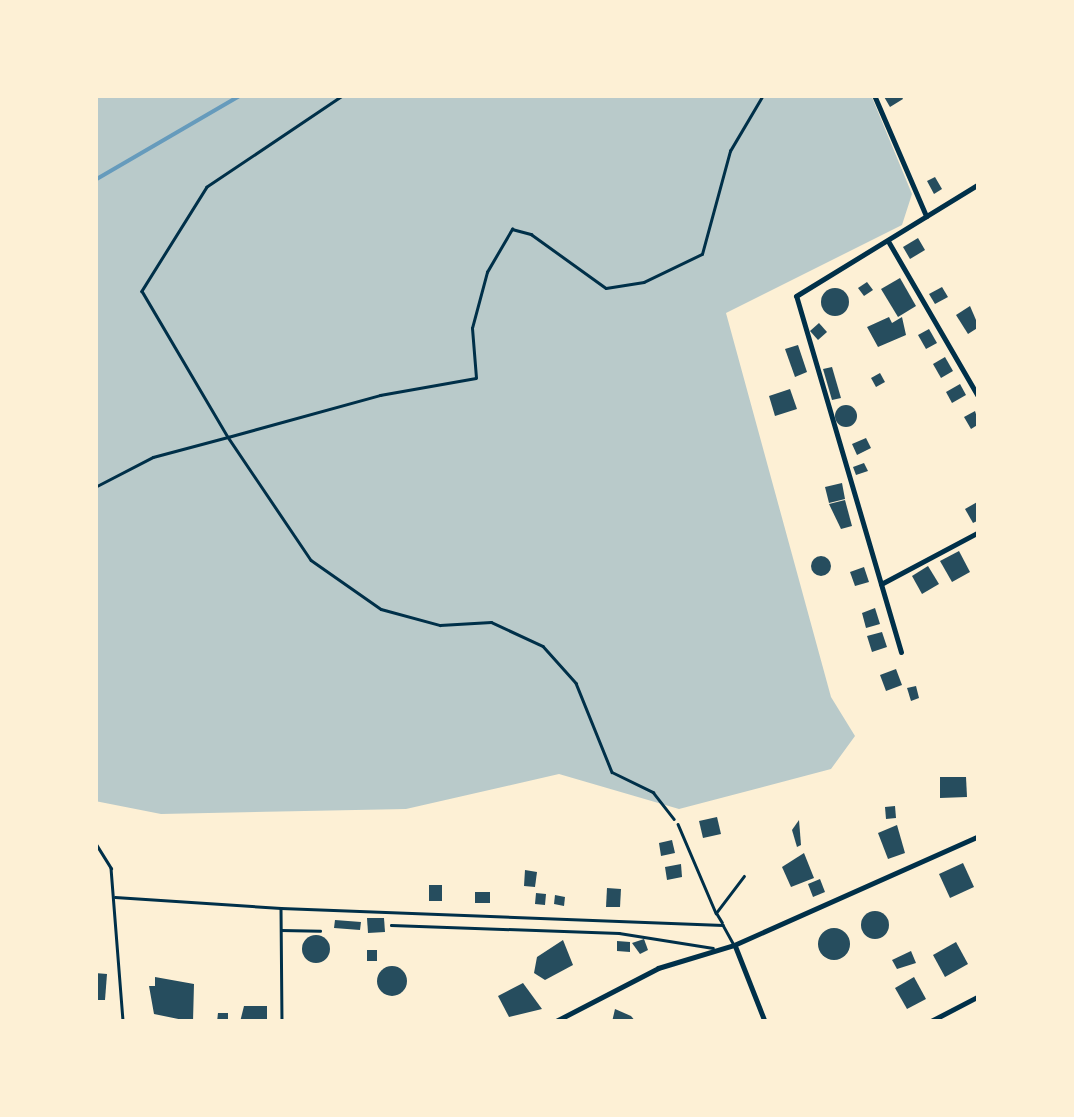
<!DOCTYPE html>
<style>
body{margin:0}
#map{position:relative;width:1074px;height:1117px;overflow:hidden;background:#fdf0d5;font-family:Montserrat,sans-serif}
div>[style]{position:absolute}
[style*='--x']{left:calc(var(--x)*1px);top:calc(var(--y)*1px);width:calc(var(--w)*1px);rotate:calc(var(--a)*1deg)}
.green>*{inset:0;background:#b9caca}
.stream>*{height:4px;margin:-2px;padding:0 2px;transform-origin:2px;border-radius:2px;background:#669bbc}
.building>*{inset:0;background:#264d5e}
.round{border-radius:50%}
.path>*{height:2.5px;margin:-1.25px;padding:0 1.25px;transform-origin:1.25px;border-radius:1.25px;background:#003049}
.service>*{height:2.5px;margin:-1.25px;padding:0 1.25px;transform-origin:1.25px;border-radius:1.25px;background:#003049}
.minor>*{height:5px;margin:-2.5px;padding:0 2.5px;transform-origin:2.5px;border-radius:2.5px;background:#003049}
span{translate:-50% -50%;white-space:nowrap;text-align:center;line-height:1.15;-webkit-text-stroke:8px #fdf0d5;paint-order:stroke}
.frame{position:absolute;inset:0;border:98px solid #fdf0d5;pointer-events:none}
</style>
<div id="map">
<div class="green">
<div style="clip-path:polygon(95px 95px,871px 95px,912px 194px,902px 225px,726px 313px,831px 697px,855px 736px,831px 769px,679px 809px,559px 774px,406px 809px,161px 814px,95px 801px)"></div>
</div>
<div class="stream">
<div style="--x:95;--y:180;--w:169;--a:-30.2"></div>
</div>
<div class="building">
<div style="clip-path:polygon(883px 95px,901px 95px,903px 99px,890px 107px)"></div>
<div style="clip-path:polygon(935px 177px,942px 189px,934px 194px,927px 181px)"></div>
<div style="clip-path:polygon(918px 238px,925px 250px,910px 259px,903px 247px)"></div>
<div style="clip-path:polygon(900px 278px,916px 306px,898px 317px,881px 289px)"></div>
<div style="clip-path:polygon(867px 282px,873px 290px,864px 296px,858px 288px)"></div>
<div style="clip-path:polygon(942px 287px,948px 297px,935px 304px,929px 294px)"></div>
<div class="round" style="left:821px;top:288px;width:28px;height:28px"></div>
<div style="clip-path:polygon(970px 306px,979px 327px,968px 334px,956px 315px)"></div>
<div style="clip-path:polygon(889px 317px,892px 323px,902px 317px,906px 335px,878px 347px,867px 327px)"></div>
<div style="clip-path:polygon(819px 323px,827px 332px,818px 340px,810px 331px)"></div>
<div style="clip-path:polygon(929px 329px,937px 343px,926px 349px,918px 335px)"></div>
<div style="clip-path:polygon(798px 345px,807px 372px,795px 377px,785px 349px)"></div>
<div style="clip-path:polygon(945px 357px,953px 371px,941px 378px,933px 364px)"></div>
<div style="clip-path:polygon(832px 367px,841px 398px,832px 400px,823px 369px)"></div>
<div style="clip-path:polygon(880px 373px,885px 382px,876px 387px,871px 378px)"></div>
<div style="clip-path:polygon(960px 384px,966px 395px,952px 403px,946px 392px)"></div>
<div style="clip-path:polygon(790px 389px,797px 409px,775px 416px,769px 396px)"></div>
<div class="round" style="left:835px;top:405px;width:22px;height:22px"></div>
<div style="clip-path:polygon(975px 411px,979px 424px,971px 429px,964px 417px)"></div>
<div style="clip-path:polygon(866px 438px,871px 448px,857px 455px,852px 444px)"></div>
<div style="clip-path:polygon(864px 463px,868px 471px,856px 475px,853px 467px)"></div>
<div style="clip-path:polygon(842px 483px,845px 499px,829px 503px,825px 487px)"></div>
<div style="clip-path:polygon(845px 500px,852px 526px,841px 529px,829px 504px)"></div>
<div style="clip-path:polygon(979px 501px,979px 520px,973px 523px,965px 509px)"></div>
<div style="clip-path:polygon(959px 551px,970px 572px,952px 582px,940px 561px)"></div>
<div class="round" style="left:811px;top:556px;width:20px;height:20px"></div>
<div style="clip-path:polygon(928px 566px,939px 584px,922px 594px,912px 576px)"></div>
<div style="clip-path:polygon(864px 567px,869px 582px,855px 586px,850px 572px)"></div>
<div style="clip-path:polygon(875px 608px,880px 624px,866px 628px,862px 613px)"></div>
<div style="clip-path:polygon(882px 632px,887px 647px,872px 652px,867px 636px)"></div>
<div style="clip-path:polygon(896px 669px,902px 685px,886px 691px,880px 675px)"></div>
<div style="clip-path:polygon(916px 686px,919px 698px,911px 701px,907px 688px)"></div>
<div style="clip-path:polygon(940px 777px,966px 777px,967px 797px,940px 798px)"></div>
<div style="clip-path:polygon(895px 806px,896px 818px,886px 819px,885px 807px)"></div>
<div style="clip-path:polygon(717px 817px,721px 834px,703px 838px,699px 821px)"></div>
<div style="clip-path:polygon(799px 820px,801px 845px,797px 847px,792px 830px)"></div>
<div style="clip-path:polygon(897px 825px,905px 853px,888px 859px,878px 833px)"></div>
<div style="clip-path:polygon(672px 840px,675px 853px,661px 856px,659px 843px)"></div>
<div style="clip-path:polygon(804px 853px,814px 878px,791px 887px,782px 867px)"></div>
<div style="clip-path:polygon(963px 863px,974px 887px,950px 898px,939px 874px)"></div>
<div style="clip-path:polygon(681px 864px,682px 877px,667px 880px,665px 867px)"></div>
<div style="clip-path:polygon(525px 870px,537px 872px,535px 887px,524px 886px)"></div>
<div style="clip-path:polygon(820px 879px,825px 892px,813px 897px,808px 884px)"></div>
<div style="clip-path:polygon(429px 885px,442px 885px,442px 901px,429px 901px)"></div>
<div style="clip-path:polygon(607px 888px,621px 889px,620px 907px,606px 907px)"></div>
<div style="clip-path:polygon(475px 892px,490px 892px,490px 903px,475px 903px)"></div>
<div style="clip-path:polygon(536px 893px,546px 894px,545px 905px,535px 904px)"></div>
<div style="clip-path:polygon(555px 895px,565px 897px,564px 906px,554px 904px)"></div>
<div class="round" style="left:861px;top:911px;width:28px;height:28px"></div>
<div style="clip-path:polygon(367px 918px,384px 918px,385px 932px,368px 933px)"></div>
<div style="clip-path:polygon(335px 920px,361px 922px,360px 930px,334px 928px)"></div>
<div class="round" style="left:818px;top:928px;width:32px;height:32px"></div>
<div class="round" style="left:302px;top:935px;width:28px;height:28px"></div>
<div style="clip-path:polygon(644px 939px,648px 950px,640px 954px,632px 943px)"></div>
<div style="clip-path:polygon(563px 940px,573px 965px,545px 980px,534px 973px,537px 957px)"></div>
<div style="clip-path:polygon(617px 941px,630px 942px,630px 952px,617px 951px)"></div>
<div style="clip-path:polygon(956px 942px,968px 964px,945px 977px,933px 955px)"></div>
<div style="clip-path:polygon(367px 950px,377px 950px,377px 961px,367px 961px)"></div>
<div style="clip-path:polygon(911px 951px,916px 963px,897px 969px,892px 960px)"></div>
<div class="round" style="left:377px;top:966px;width:30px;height:30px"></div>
<div style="clip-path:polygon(95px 973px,107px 974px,105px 1000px,95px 1000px)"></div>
<div style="clip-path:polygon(155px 977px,194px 984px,193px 1022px,154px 1014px,149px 986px,155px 986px)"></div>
<div style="clip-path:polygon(914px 977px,926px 999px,907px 1009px,895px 988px)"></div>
<div style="clip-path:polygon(523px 983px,542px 1009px,509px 1017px,498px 996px)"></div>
<div style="clip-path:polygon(244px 1006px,267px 1006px,267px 1022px,240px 1022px)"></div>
<div style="clip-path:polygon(615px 1009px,631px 1016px,636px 1022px,612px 1022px)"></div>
<div style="clip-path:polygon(218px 1013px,228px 1013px,228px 1022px,217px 1022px)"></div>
</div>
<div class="path">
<div style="--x:344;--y:95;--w:165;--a:146.1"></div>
<div style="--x:207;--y:187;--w:123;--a:122"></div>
<div style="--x:142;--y:291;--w:169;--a:59.5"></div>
<div style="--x:228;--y:437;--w:158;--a:-15.4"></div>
<div style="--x:380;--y:395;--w:97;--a:-10"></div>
<div style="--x:476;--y:378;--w:50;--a:-94.6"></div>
<div style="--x:472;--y:328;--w:58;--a:-75"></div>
<div style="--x:487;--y:272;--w:50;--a:-59.8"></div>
<div style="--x:512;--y:229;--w:20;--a:15"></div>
<div style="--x:531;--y:234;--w:92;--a:35.8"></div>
<div style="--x:606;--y:288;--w:38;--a:-9"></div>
<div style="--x:644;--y:282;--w:64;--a:-25.8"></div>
<div style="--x:702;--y:254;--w:107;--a:-74.8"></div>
<div style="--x:730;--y:151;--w:65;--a:-59.5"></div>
<div style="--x:95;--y:487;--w:65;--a:-27.3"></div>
<div style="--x:153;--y:457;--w:78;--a:-14.9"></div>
<div style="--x:228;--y:437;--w:148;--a:56"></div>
<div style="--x:311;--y:560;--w:85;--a:35"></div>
<div style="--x:381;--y:609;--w:61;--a:15.2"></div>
<div style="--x:440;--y:625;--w:51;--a:-3.4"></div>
<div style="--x:491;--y:622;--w:57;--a:24.8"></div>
<div style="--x:543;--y:646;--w:50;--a:48.3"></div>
<div style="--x:576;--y:683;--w:96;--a:68"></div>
<div style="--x:612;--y:772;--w:46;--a:26"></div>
<div style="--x:653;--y:792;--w:34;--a:52"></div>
</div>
<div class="service">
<div style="--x:678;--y:824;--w:97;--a:66.9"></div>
<div style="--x:95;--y:842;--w:31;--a:58"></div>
<div style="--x:111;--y:868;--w:154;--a:85.5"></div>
<div style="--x:115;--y:897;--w:166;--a:3.8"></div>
<div style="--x:281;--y:908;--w:114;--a:89.5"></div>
<div style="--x:281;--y:908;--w:442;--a:2.2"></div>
<div style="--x:723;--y:925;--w:21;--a:61"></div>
<div style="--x:722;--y:923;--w:12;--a:-121"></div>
<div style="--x:716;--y:913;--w:46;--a:-52.9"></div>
<div style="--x:391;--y:925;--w:228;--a:2"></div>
<div style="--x:619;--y:933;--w:95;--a:9.1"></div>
<div style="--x:281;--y:930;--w:39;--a:1"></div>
</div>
<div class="minor">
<div style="--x:874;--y:95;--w:132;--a:66.7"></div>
<div style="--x:888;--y:241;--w:181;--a:59.9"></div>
<div style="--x:881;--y:584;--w:111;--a:-28"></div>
<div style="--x:901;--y:652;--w:371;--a:-106.4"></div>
<div style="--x:796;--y:296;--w:215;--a:-31.5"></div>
<div style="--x:735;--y:946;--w:82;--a:68.5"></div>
<div style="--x:554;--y:1022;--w:117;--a:-27.4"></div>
<div style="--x:658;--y:968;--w:79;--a:-16.8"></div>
<div style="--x:734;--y:945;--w:268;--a:-24"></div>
<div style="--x:929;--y:1022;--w:56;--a:-27.5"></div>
</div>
<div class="frame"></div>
</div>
